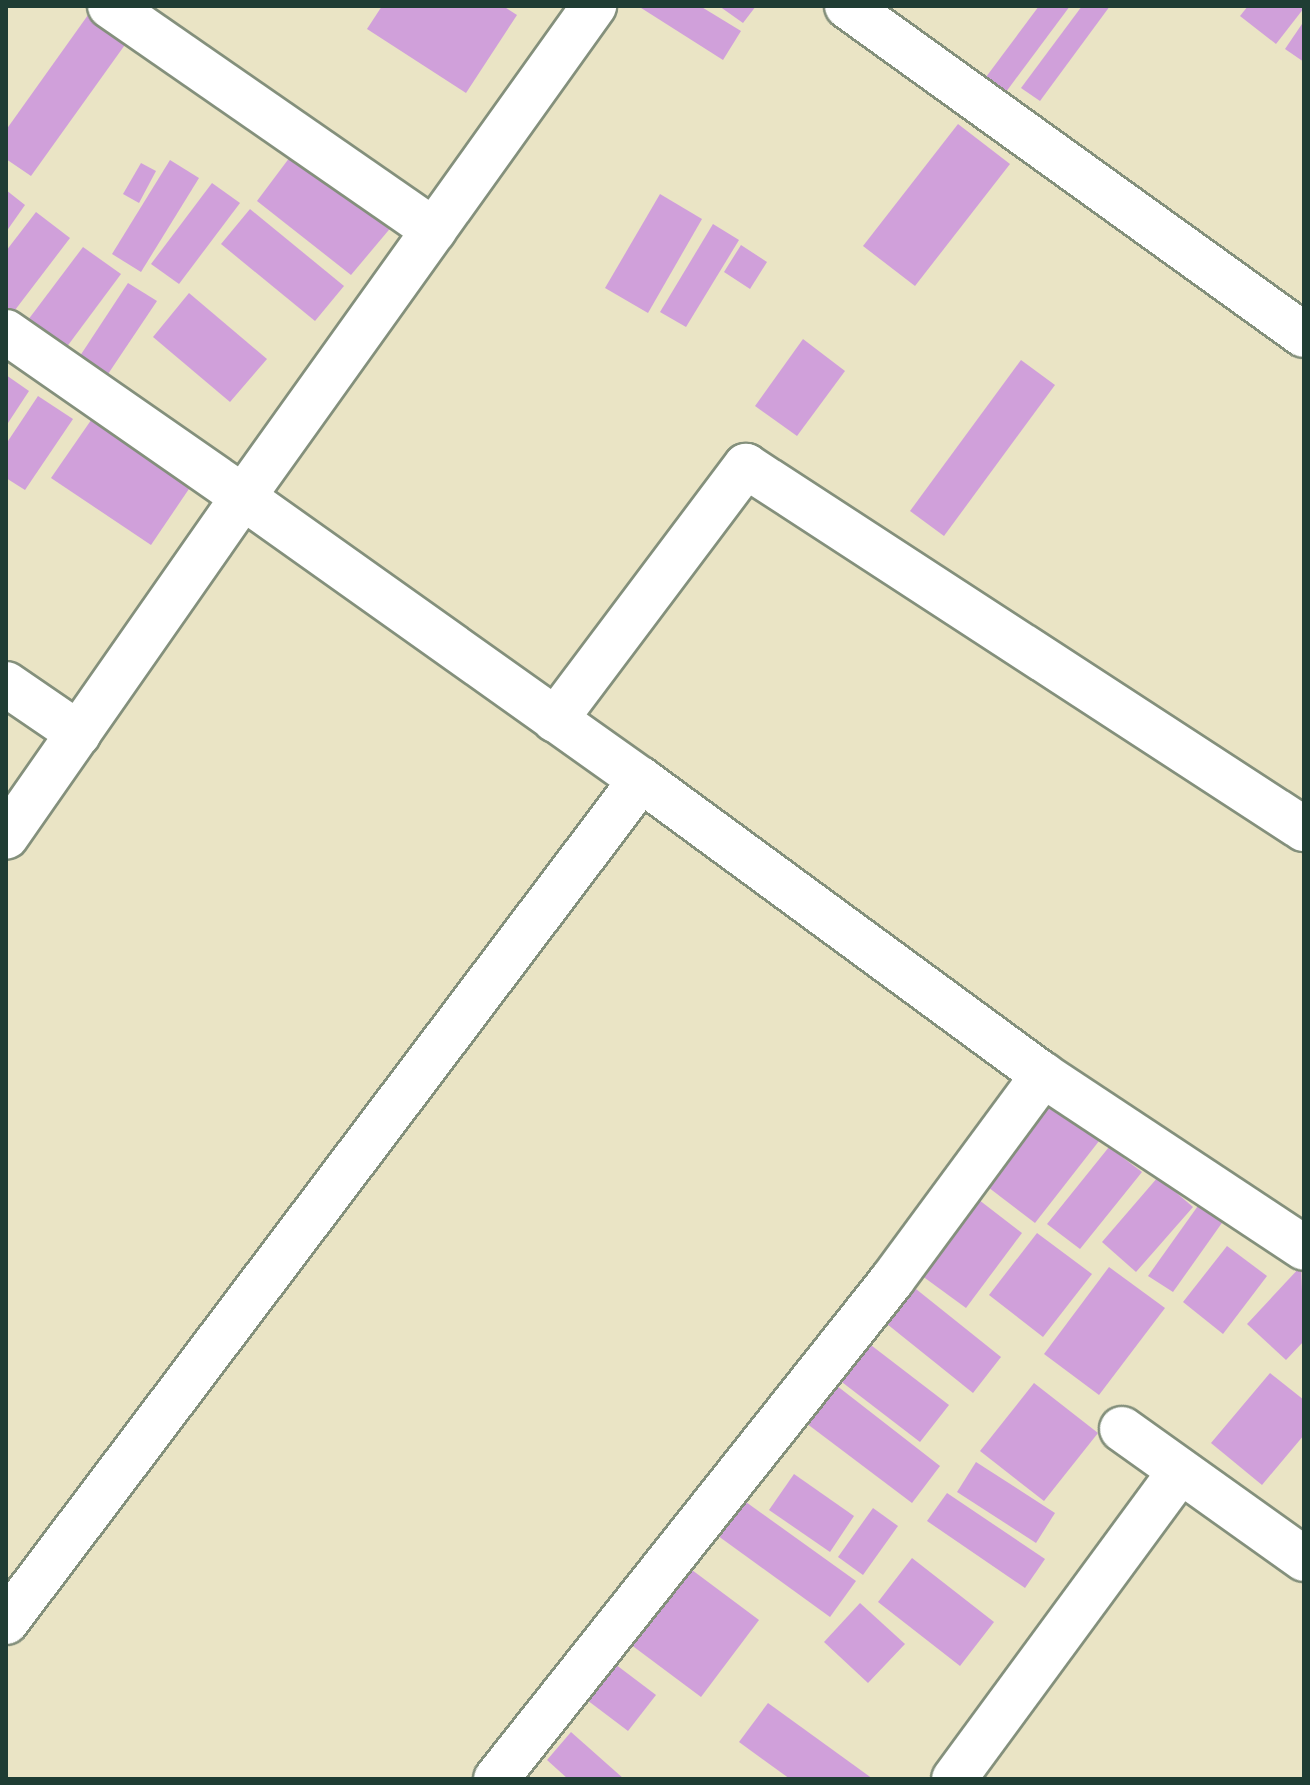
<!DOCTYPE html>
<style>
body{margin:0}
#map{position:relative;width:1310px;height:1785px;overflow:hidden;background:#eae4c5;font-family:Mynerve,sans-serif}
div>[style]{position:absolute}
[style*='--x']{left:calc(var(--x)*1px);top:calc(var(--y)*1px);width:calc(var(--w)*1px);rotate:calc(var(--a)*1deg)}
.building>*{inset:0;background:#d0a0da}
.roads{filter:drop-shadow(2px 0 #84907c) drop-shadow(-2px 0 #84907c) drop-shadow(0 2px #84907c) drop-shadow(0 -2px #84907c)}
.street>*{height:44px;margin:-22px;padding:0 22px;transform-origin:22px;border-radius:22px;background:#fff}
span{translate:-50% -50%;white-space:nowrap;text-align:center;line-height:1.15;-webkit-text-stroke:6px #fbf7ec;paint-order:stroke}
.frame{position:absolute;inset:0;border:8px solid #1f3d34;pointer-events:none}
</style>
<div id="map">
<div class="building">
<div style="clip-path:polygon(382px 6px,503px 6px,517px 15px,466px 93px,367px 29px)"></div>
<div style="clip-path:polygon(638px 6px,700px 6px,741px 31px,723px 60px)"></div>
<div style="clip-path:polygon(719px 6px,756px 6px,743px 23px)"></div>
<div style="clip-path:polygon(1039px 6px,1070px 6px,1003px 96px,983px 81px)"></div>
<div style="clip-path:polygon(1082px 6px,1110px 6px,1040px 101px,1021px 88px)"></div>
<div style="clip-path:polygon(1248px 6px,1304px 6px,1304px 8px,1276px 44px,1240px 16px)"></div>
<div style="clip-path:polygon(93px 8px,132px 35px,31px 176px,6px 159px,6px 130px)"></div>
<div style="clip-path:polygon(1304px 21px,1304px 62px,1285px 49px)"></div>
<div style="clip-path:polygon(958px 124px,1010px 164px,915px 286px,863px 246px)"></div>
<div style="clip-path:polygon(293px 153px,393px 225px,351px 275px,257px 201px)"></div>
<div style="clip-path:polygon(170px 160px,199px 178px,141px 272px,112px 254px)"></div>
<div style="clip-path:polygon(141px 163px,156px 171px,139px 203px,123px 194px)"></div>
<div style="clip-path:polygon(212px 183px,240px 203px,179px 284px,151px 264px)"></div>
<div style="clip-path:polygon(6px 190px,25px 205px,6px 232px)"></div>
<div style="clip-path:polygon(660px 194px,702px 219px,648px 313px,605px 288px)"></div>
<div style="clip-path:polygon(250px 209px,344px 286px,315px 321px,221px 244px)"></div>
<div style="clip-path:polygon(36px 212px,70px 238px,12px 314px,6px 309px,6px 251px)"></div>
<div style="clip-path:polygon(713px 224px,739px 240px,686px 327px,660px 312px)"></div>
<div style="clip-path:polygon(741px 245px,767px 262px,750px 289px,724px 272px)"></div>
<div style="clip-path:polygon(83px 247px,121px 274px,63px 352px,25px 324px)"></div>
<div style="clip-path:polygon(128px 283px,157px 301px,104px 380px,76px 362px)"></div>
<div style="clip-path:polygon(189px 293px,267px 359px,230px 402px,153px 337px)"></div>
<div style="clip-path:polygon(803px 339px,845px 371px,797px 436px,755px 406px)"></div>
<div style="clip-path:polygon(1021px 360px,1055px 385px,944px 536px,910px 511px)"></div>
<div style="clip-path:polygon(6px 375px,29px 391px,6px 426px)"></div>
<div style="clip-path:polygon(38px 396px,73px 419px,25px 490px,6px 478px,6px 444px)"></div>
<div style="clip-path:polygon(96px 413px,195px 480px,151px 545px,51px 478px)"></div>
<div style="clip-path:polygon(1044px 1099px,1099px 1141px,1035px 1223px,980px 1181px)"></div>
<div style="clip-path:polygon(1109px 1147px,1142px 1172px,1080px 1249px,1047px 1224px)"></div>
<div style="clip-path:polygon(1158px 1177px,1193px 1207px,1136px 1272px,1102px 1242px)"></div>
<div style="clip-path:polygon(970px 1193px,1022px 1233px,966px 1308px,914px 1270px)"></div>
<div style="clip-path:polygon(1200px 1203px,1224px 1220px,1173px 1292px,1148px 1276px)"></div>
<div style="clip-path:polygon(1037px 1233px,1092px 1274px,1043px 1337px,989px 1295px)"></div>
<div style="clip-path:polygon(1227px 1246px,1267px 1276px,1223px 1334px,1183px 1302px)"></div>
<div style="clip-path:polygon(1301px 1266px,1304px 1341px,1286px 1360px,1247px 1324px)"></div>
<div style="clip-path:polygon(1109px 1267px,1165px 1308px,1099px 1395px,1044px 1354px)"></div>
<div style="clip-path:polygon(916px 1289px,1001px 1357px,973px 1393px,887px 1324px)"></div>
<div style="clip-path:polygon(863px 1339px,949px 1405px,920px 1442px,834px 1376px)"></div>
<div style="clip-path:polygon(1270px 1373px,1304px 1400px,1304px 1435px,1262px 1485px,1211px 1443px)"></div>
<div style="clip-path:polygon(832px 1382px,940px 1466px,912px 1503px,802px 1420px)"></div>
<div style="clip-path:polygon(1034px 1383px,1098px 1433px,1044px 1501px,980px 1451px)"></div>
<div style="clip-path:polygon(976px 1462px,1055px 1513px,1036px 1543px,957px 1492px)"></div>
<div style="clip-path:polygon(794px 1474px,854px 1516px,830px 1552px,769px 1510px)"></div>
<div style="clip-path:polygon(947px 1493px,1045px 1559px,1025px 1588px,927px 1521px)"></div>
<div style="clip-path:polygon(739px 1497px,856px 1581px,830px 1617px,714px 1533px)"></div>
<div style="clip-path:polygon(873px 1508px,898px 1526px,863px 1575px,838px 1557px)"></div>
<div style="clip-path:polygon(912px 1558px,994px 1622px,960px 1666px,878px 1602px)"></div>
<div style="clip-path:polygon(684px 1564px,759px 1620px,701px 1697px,626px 1641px)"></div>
<div style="clip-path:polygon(860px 1603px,905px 1644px,868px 1683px,824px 1642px)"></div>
<div style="clip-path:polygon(615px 1664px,656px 1695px,628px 1731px,587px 1700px)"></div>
<div style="clip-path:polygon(768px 1703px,873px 1779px,790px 1779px,739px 1742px)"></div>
<div style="clip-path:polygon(571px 1732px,624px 1779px,568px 1779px,547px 1760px)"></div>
</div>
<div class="roads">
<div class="street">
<div style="--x:110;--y:6;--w:394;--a:34.7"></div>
<div style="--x:847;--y:6;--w:563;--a:35.75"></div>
<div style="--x:6;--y:332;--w:289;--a:34.8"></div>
<div style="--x:243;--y:497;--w:414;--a:124.9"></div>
<div style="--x:6;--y:684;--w:88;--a:34.4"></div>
<div style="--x:555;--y:720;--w:318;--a:-53.1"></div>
<div style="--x:746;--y:466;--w:666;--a:33.05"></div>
<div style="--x:1043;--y:1075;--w:313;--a:33.5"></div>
<div style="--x:1122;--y:1429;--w:224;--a:35.5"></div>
<div style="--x:6;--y:1622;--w:1055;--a:-52.98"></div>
<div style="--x:496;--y:1779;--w:637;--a:-51.56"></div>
<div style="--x:892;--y:1280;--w:255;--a:-53.6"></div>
<div style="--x:1043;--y:1075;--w:499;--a:-143.7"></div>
<div style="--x:641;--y:780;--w:488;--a:-144.6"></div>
<div style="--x:243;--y:497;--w:604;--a:-54.44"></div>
<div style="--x:954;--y:1779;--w:382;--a:-53.7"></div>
</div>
</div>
<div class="frame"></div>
</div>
